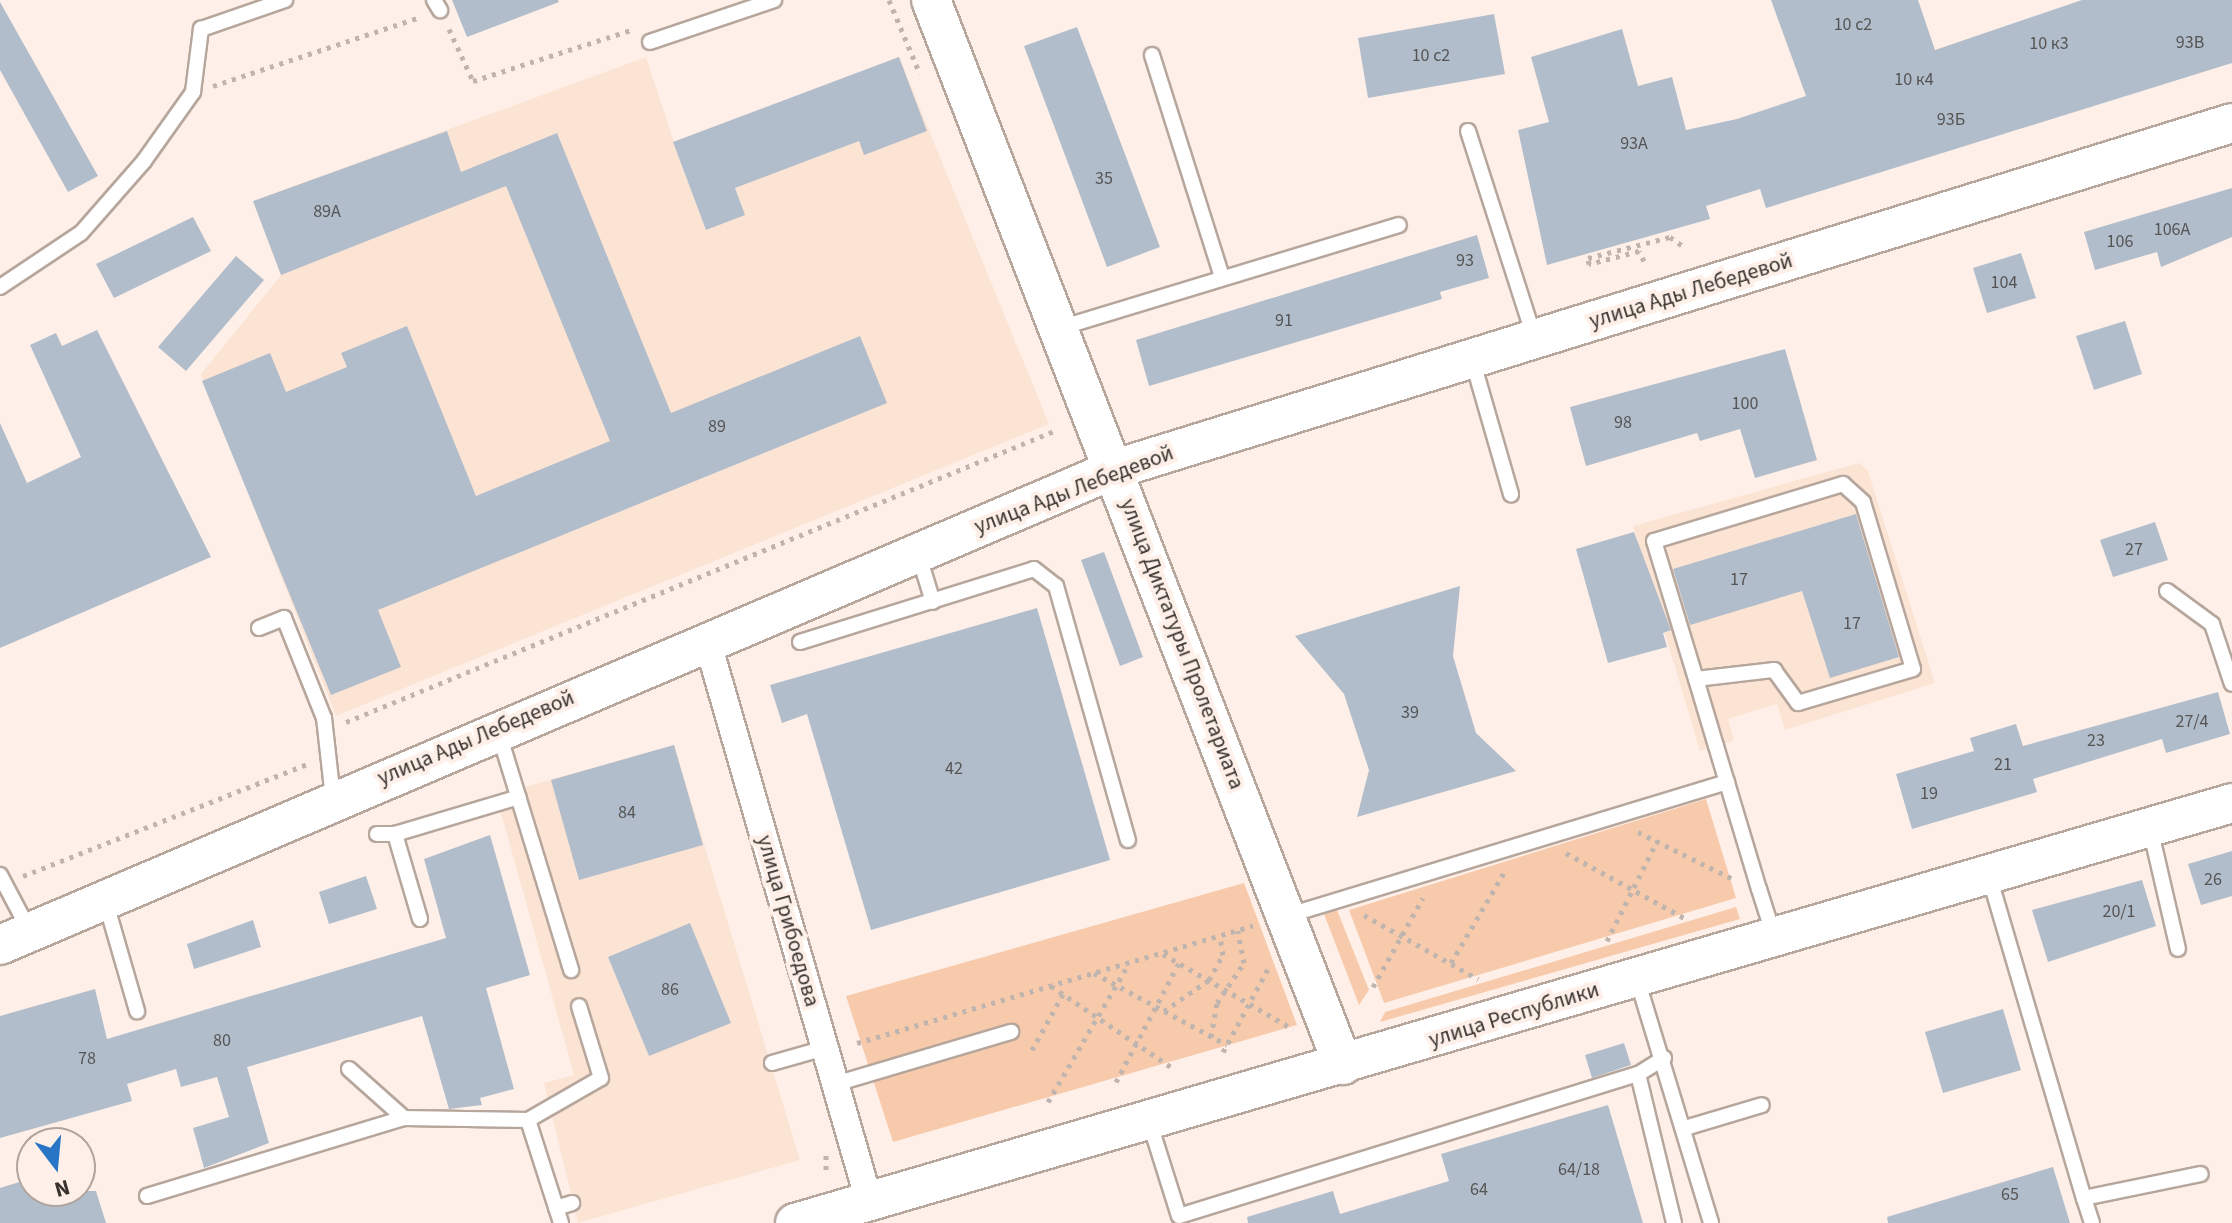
<!DOCTYPE html>
<meta charset="utf-8">
<style>
body{margin:0}
#map{position:relative;width:2232px;height:1223px;overflow:hidden;background:#fef0e8;font-family:"Source Sans 3",sans-serif}
div>[style]{position:absolute}
[style*='--x']{left:calc(var(--x)*1px);top:calc(var(--y)*1px);width:calc(var(--w)*1px);rotate:calc(var(--a)*1deg)}
.built>*{inset:0;background:#fce4d5}
.green>*{inset:0;background:#f8caac}
.building>*{inset:0;background:#b2bdcb}
.path>*{height:5px;margin-top:-2.5px;transform-origin:0;background:repeating-linear-gradient(90deg,#c0b4ae 0 4px,transparent 0 10px)}
.roads{filter:drop-shadow(2px 0 #b6a69c) drop-shadow(-2px 0 #b6a69c) drop-shadow(0 2px #b6a69c) drop-shadow(0 -2px #b6a69c)}
.lane>*{height:14px;margin:-7px;padding:0 7px;transform-origin:7px;border-radius:7px;background:#fff}
.street>*{height:26px;margin:-13px;padding:0 13px;transform-origin:13px;border-radius:13px;background:#fff}
.secondary>*{height:38px;margin:-19px;padding:0 19px;transform-origin:19px;border-radius:19px;background:#fff}
span{translate:-50% -50%;white-space:nowrap;text-align:center;line-height:1.15;-webkit-text-stroke:8px #fef0e8;paint-order:stroke}
.number-label{font-size:18px;color:#565555}
.number-label span{-webkit-text-stroke-width:0}
.street-label{font-size:22px;color:#38322e}
.north{position:absolute;left:16px;top:1127px;width:80px;height:80px;box-sizing:border-box;background:#fef0e8;border:2px solid #afa49e;border-radius:50%;rotate:164deg;font-size:22px;font-weight:700;line-height:32px;text-align:center;color:#38322e}
.north::after{content:'';display:block;margin:auto;width:28px;height:36px;background:#2975c5;clip-path:polygon(50% 0,100% 100%,50% 72%,0 100%)}
</style>
<div id="map">
<div class="built">
<div style="clip-path:polygon(646px 57px,674px 142px,899px 57px,1049px 424px,336px 716px,201px 374px,281px 275px,253px 201px)"></div>
<div style="clip-path:polygon(1859px 463px,1868px 471px,1935px 683px,1785px 730px,1777px 704px,1728px 719px,1734px 741px,1700px 751px,1633px 526px)"></div>
<div style="clip-path:polygon(674px 745px,800px 1160px,578px 1223px,544px 1083px,574px 1075px,496px 795px)"></div>
</div>
<div class="green">
<div style="clip-path:polygon(1706px 799px,1736px 898px,1384px 1003px,1349px 910px)"></div>
<div style="clip-path:polygon(1244px 883px,1297px 1025px,893px 1142px,846px 996px)"></div>
<div style="clip-path:polygon(1736px 907px,1740px 919px,1380px 1022px,1385px 1012px)"></div>
<div style="clip-path:polygon(1337px 910px,1369px 990px,1359px 1005px,1324px 914px)"></div>
</div>
<div class="building">
<div style="clip-path:polygon(452px 0,558px 0,559px 2px,467px 37px)"></div>
<div style="clip-path:polygon(1771px 0,1918px 0,1935px 50px,2082px 0,2232px 0,2232px 63px,1766px 208px,1760px 189px,1706px 206px,1710px 219px,1547px 265px,1518px 130px,1549px 122px,1531px 57px,1622px 29px,1638px 86px,1672px 77px,1686px 130px,1737px 119px,1806px 96px)"></div>
<div style="clip-path:polygon(0 2px,98px 176px,68px 192px,0 70px)"></div>
<div style="clip-path:polygon(1494px 14px,1505px 74px,1368px 98px,1358px 38px)"></div>
<div style="clip-path:polygon(1077px 27px,1160px 247px,1107px 267px,1024px 46px)"></div>
<div style="clip-path:polygon(899px 57px,927px 131px,864px 155px,859px 141px,735px 188px,745px 215px,706px 230px,673px 142px)"></div>
<div style="clip-path:polygon(447px 131px,461px 172px,557px 133px,671px 413px,860px 336px,887px 403px,378px 610px,401px 667px,331px 695px,202px 381px,270px 353px,286px 392px,347px 367px,341px 353px,407px 326px,476px 496px,610px 441px,506px 186px,281px 275px,253px 201px)"></div>
<div style="clip-path:polygon(2232px 188px,2232px 237px,2161px 267px,2157px 252px,2095px 270px,2084px 232px)"></div>
<div style="clip-path:polygon(193px 217px,211px 251px,114px 298px,96px 264px)"></div>
<div style="clip-path:polygon(1477px 235px,1489px 278px,1440px 292px,1442px 299px,1149px 386px,1136px 340px)"></div>
<div style="clip-path:polygon(2021px 253px,2036px 298px,1987px 313px,1973px 268px)"></div>
<div style="clip-path:polygon(236px 256px,264px 280px,186px 371px,158px 347px)"></div>
<div style="clip-path:polygon(2125px 321px,2142px 374px,2094px 390px,2076px 336px)"></div>
<div style="clip-path:polygon(97px 330px,211px 557px,0 648px,0 423px,27px 483px,81px 457px,30px 345px,56px 333px,62px 346px)"></div>
<div style="clip-path:polygon(1785px 349px,1817px 460px,1755px 478px,1740px 429px,1700px 441px,1697px 433px,1586px 466px,1570px 407px)"></div>
<div style="clip-path:polygon(1856px 514px,1899px 657px,1830px 678px,1802px 591px,1690px 625px,1673px 569px)"></div>
<div style="clip-path:polygon(2155px 522px,2168px 560px,2113px 577px,2100px 540px)"></div>
<div style="clip-path:polygon(1634px 532px,1671px 630px,1663px 633px,1667px 647px,1608px 663px,1576px 549px)"></div>
<div style="clip-path:polygon(1104px 552px,1143px 657px,1120px 666px,1081px 560px)"></div>
<div style="clip-path:polygon(1460px 586px,1453px 656px,1476px 733px,1516px 771px,1357px 817px,1369px 770px,1344px 694px,1295px 636px)"></div>
<div style="clip-path:polygon(1037px 608px,1110px 860px,871px 930px,807px 714px,782px 723px,770px 685px)"></div>
<div style="clip-path:polygon(2218px 692px,2230px 734px,2166px 753px,2162px 739px,2033px 779px,2037px 792px,1912px 829px,1896px 774px,1974px 751px,1970px 738px,2016px 724px,2023px 746px)"></div>
<div style="clip-path:polygon(674px 745px,703px 845px,579px 880px,551px 780px)"></div>
<div style="clip-path:polygon(490px 835px,530px 975px,486px 988px,514px 1089px,480px 1098px,482px 1105px,449px 1109px,422px 1016px,247px 1067px,269px 1143px,204px 1168px,193px 1128px,229px 1117px,217px 1077px,181px 1087px,176px 1069px,127px 1084px,132px 1101px,0 1138px,0 1016px,95px 989px,107px 1039px,446px 938px,424px 859px)"></div>
<div style="clip-path:polygon(2232px 851px,2232px 896px,2201px 905px,2188px 864px)"></div>
<div style="clip-path:polygon(366px 876px,377px 909px,329px 924px,319px 892px)"></div>
<div style="clip-path:polygon(2142px 880px,2156px 926px,2048px 962px,2032px 910px)"></div>
<div style="clip-path:polygon(253px 920px,261px 947px,194px 969px,187px 944px)"></div>
<div style="clip-path:polygon(690px 923px,731px 1023px,649px 1056px,608px 957px)"></div>
<div style="clip-path:polygon(2003px 1009px,2021px 1070px,1943px 1093px,1925px 1032px)"></div>
<div style="clip-path:polygon(1624px 1043px,1631px 1065px,1592px 1078px,1585px 1055px)"></div>
<div style="clip-path:polygon(1608px 1105px,1643px 1223px,1248px 1223px,1247px 1217px,1333px 1191px,1340px 1214px,1449px 1181px,1441px 1154px)"></div>
<div style="clip-path:polygon(2053px 1167px,2070px 1223px,1888px 1223px,1887px 1217px)"></div>
<div style="clip-path:polygon(32px 1178px,32px 1191px,96px 1191px,106px 1223px,0 1223px,0 1188px)"></div>
</div>
<div class="path">
<div style="--x:889;--y:0;--w:80;--a:67.3"></div>
<div style="--x:449;--y:29;--w:57;--a:65.2"></div>
<div style="--x:473;--y:81;--w:169;--a:-17.9"></div>
<div style="--x:213;--y:86;--w:218;--a:-18.4"></div>
<div style="--x:1644;--y:261;--w:11;--a:-117"></div>
<div style="--x:1639;--y:251;--w:52;--a:165.4"></div>
<div style="--x:1589;--y:264;--w:6;--a:-99"></div>
<div style="--x:1588;--y:258;--w:85;--a:-14.4"></div>
<div style="--x:1670;--y:237;--w:19;--a:35"></div>
<div style="--x:346;--y:722;--w:765;--a:-22.34"></div>
<div style="--x:1638;--y:832;--w:106;--a:26.3"></div>
<div style="--x:1566;--y:853;--w:135;--a:28.8"></div>
<div style="--x:23;--y:876;--w:306;--a:-21.5"></div>
<div style="--x:1364;--y:915;--w:131;--a:29.3"></div>
<div style="--x:1607;--y:941;--w:112;--a:-63.4"></div>
<div style="--x:1163;--y:954;--w:150;--a:30"></div>
<div style="--x:1451;--y:963;--w:107;--a:-59.6"></div>
<div style="--x:1094;--y:973;--w:151;--a:28.4"></div>
<div style="--x:1051;--y:986;--w:145;--a:34"></div>
<div style="--x:1373;--y:987;--w:102;--a:-60.7"></div>
<div style="--x:1164;--y:1011;--w:55;--a:-34.6"></div>
<div style="--x:1209;--y:980;--w:29;--a:-61"></div>
<div style="--x:1223;--y:955;--w:19;--a:-99"></div>
<div style="--x:1211;--y:1037;--w:35;--a:-80"></div>
<div style="--x:1217;--y:1003;--w:48;--a:-56"></div>
<div style="--x:1244;--y:963;--w:33;--a:-101"></div>
<div style="--x:857;--y:1043;--w:413;--a:-16.5"></div>
<div style="--x:1032;--y:1050;--w:64;--a:-61"></div>
<div style="--x:1223;--y:1052;--w:99;--a:-61.6"></div>
<div style="--x:1116;--y:1082;--w:135;--a:-62.1"></div>
<div style="--x:1048;--y:1102;--w:159;--a:-59.7"></div>
<div style="--x:826;--y:1170;--w:17;--a:-90"></div>
</div>
<div class="roads">
<div class="lane">
<div style="--x:434;--y:0;--w:12;--a:59"></div>
<div style="--x:650;--y:42;--w:131;--a:-18.7"></div>
<div style="--x:1152;--y:55;--w:233;--a:72.5"></div>
<div style="--x:1468;--y:131;--w:215;--a:72.2"></div>
<div style="--x:0;--y:287;--w:97;--a:-33.7"></div>
<div style="--x:81;--y:233;--w:96;--a:-48.8"></div>
<div style="--x:144;--y:161;--w:85;--a:-54.6"></div>
<div style="--x:193;--y:92;--w:64;--a:-82.8"></div>
<div style="--x:201;--y:29;--w:89;--a:-19"></div>
<div style="--x:1060;--y:328;--w:354;--a:-16.9"></div>
<div style="--x:1472;--y:359;--w:141;--a:73.9"></div>
<div style="--x:918;--y:553;--w:51;--a:73"></div>
<div style="--x:2167;--y:591;--w:56;--a:36.3"></div>
<div style="--x:2212;--y:624;--w:63;--a:71.6"></div>
<div style="--x:259;--y:628;--w:27;--a:-22"></div>
<div style="--x:284;--y:618;--w:108;--a:68.2"></div>
<div style="--x:324;--y:718;--w:81;--a:83.6"></div>
<div style="--x:800;--y:642;--w:245;--a:-17.3"></div>
<div style="--x:1034;--y:569;--w:28;--a:38"></div>
<div style="--x:1056;--y:586;--w:264;--a:74.2"></div>
<div style="--x:1696;--y:679;--w:79;--a:-6.6"></div>
<div style="--x:1774;--y:670;--w:41;--a:54"></div>
<div style="--x:1798;--y:703;--w:120;--a:-16.5"></div>
<div style="--x:1913;--y:669;--w:174;--a:-106.7"></div>
<div style="--x:1863;--y:502;--w:27;--a:-138"></div>
<div style="--x:1843;--y:484;--w:197;--a:163.2"></div>
<div style="--x:1654;--y:541;--w:144;--a:73.1"></div>
<div style="--x:1696;--y:679;--w:70;--a:73.4"></div>
<div style="--x:1716;--y:746;--w:149;--a:73.3"></div>
<div style="--x:1759;--y:889;--w:49;--a:72.3"></div>
<div style="--x:499;--y:734;--w:247;--a:73"></div>
<div style="--x:2150;--y:828;--w:124;--a:77"></div>
<div style="--x:377;--y:834;--w:18;--a:0"></div>
<div style="--x:0;--y:875;--w:64;--a:62.2"></div>
<div style="--x:1989;--y:876;--w:336;--a:73.6"></div>
<div style="--x:105;--y:900;--w:116;--a:73.9"></div>
<div style="--x:1286;--y:916;--w:461;--a:-16.9"></div>
<div style="--x:420;--y:919;--w:89;--a:-106.4"></div>
<div style="--x:395;--y:834;--w:129;--a:-16.6"></div>
<div style="--x:1637;--y:979;--w:255;--a:73.1"></div>
<div style="--x:1664;--y:1058;--w:31;--a:148"></div>
<div style="--x:1638;--y:1074;--w:153;--a:76.4"></div>
<div style="--x:772;--y:1063;--w:55;--a:-15.8"></div>
<div style="--x:349;--y:1069;--w:74;--a:41.7"></div>
<div style="--x:835;--y:1084;--w:184;--a:-16.5"></div>
<div style="--x:528;--y:1120;--w:84;--a:-29.9"></div>
<div style="--x:601;--y:1078;--w:75;--a:-107"></div>
<div style="--x:1150;--y:1124;--w:96;--a:72.5"></div>
<div style="--x:1179;--y:1216;--w:480;--a:-17.2"></div>
<div style="--x:1685;--y:1128;--w:80;--a:-16.6"></div>
<div style="--x:147;--y:1196;--w:269;--a:-16.9"></div>
<div style="--x:404;--y:1118;--w:124;--a:0.9"></div>
<div style="--x:528;--y:1120;--w:108;--a:72.2"></div>
<div style="--x:556;--y:1208;--w:17;--a:-17"></div>
<div style="--x:2092;--y:1223;--w:26;--a:-108"></div>
<div style="--x:2084;--y:1198;--w:119;--a:-11.6"></div>
</div>
<div class="street">
<div style="--x:707;--y:640;--w:584;--a:73.89"></div>
</div>
<div class="secondary">
<div style="--x:931;--y:0;--w:1142;--a:68.85"></div>
<div style="--x:0;--y:945;--w:1212;--a:-23.12"></div>
<div style="--x:1115;--y:469;--w:1169;--a:-17.21"></div>
<div style="--x:795;--y:1223;--w:1497;--a:-16.29"></div>
</div>
</div>
<div class="number-label">
<span style="left:1853px;top:25px">10 с2</span>
<span style="left:2190px;top:43px">93В</span>
<span style="left:2049px;top:44px">10 к3</span>
<span style="left:1431px;top:56px">10 с2</span>
<span style="left:1914px;top:80px">10 к4</span>
<span style="left:1951px;top:120px">93Б</span>
<span style="left:1634px;top:144px">93А</span>
<span style="left:1104px;top:179px">35</span>
<span style="left:327px;top:212px">89А</span>
<span style="left:2172px;top:230px">106А</span>
<span style="left:2120px;top:242px">106</span>
<span style="left:1465px;top:261px">93</span>
<span style="left:2004px;top:283px">104</span>
<span style="left:1284px;top:321px">91</span>
<span style="left:1745px;top:404px">100</span>
<span style="left:1623px;top:423px">98</span>
<span style="left:717px;top:427px">89</span>
<span style="left:2134px;top:550px">27</span>
<span style="left:1739px;top:580px">17</span>
<span style="left:1852px;top:624px">17</span>
<span style="left:1410px;top:713px">39</span>
<span style="left:2192px;top:722px">27/4</span>
<span style="left:2096px;top:741px">23</span>
<span style="left:2003px;top:765px">21</span>
<span style="left:954px;top:769px">42</span>
<span style="left:1929px;top:794px">19</span>
<span style="left:627px;top:813px">84</span>
<span style="left:2213px;top:880px">26</span>
<span style="left:2119px;top:912px">20/1</span>
<span style="left:670px;top:990px">86</span>
<span style="left:222px;top:1041px">80</span>
<span style="left:87px;top:1059px">78</span>
<span style="left:1579px;top:1170px">64/18</span>
<span style="left:1479px;top:1190px">64</span>
<span style="left:2010px;top:1195px">65</span>
</div>
<div class="street-label">
<span style="left:1691px;top:291px;rotate:-17deg">улица Ады Лебедевой</span>
<span style="left:1074px;top:490px;rotate:-21deg">улица Ады Лебедевой</span>
<span style="left:1182px;top:644px;rotate:69deg">улица Диктатуры Пролетариата</span>
<span style="left:476px;top:738px;rotate:-23deg">улица Ады Лебедевой</span>
<span style="left:788px;top:921px;rotate:74deg">улица Грибоедова</span>
<span style="left:1514px;top:1015px;rotate:-17deg">улица Республики</span>
</div>
<div class="north">N</div>
</div>
